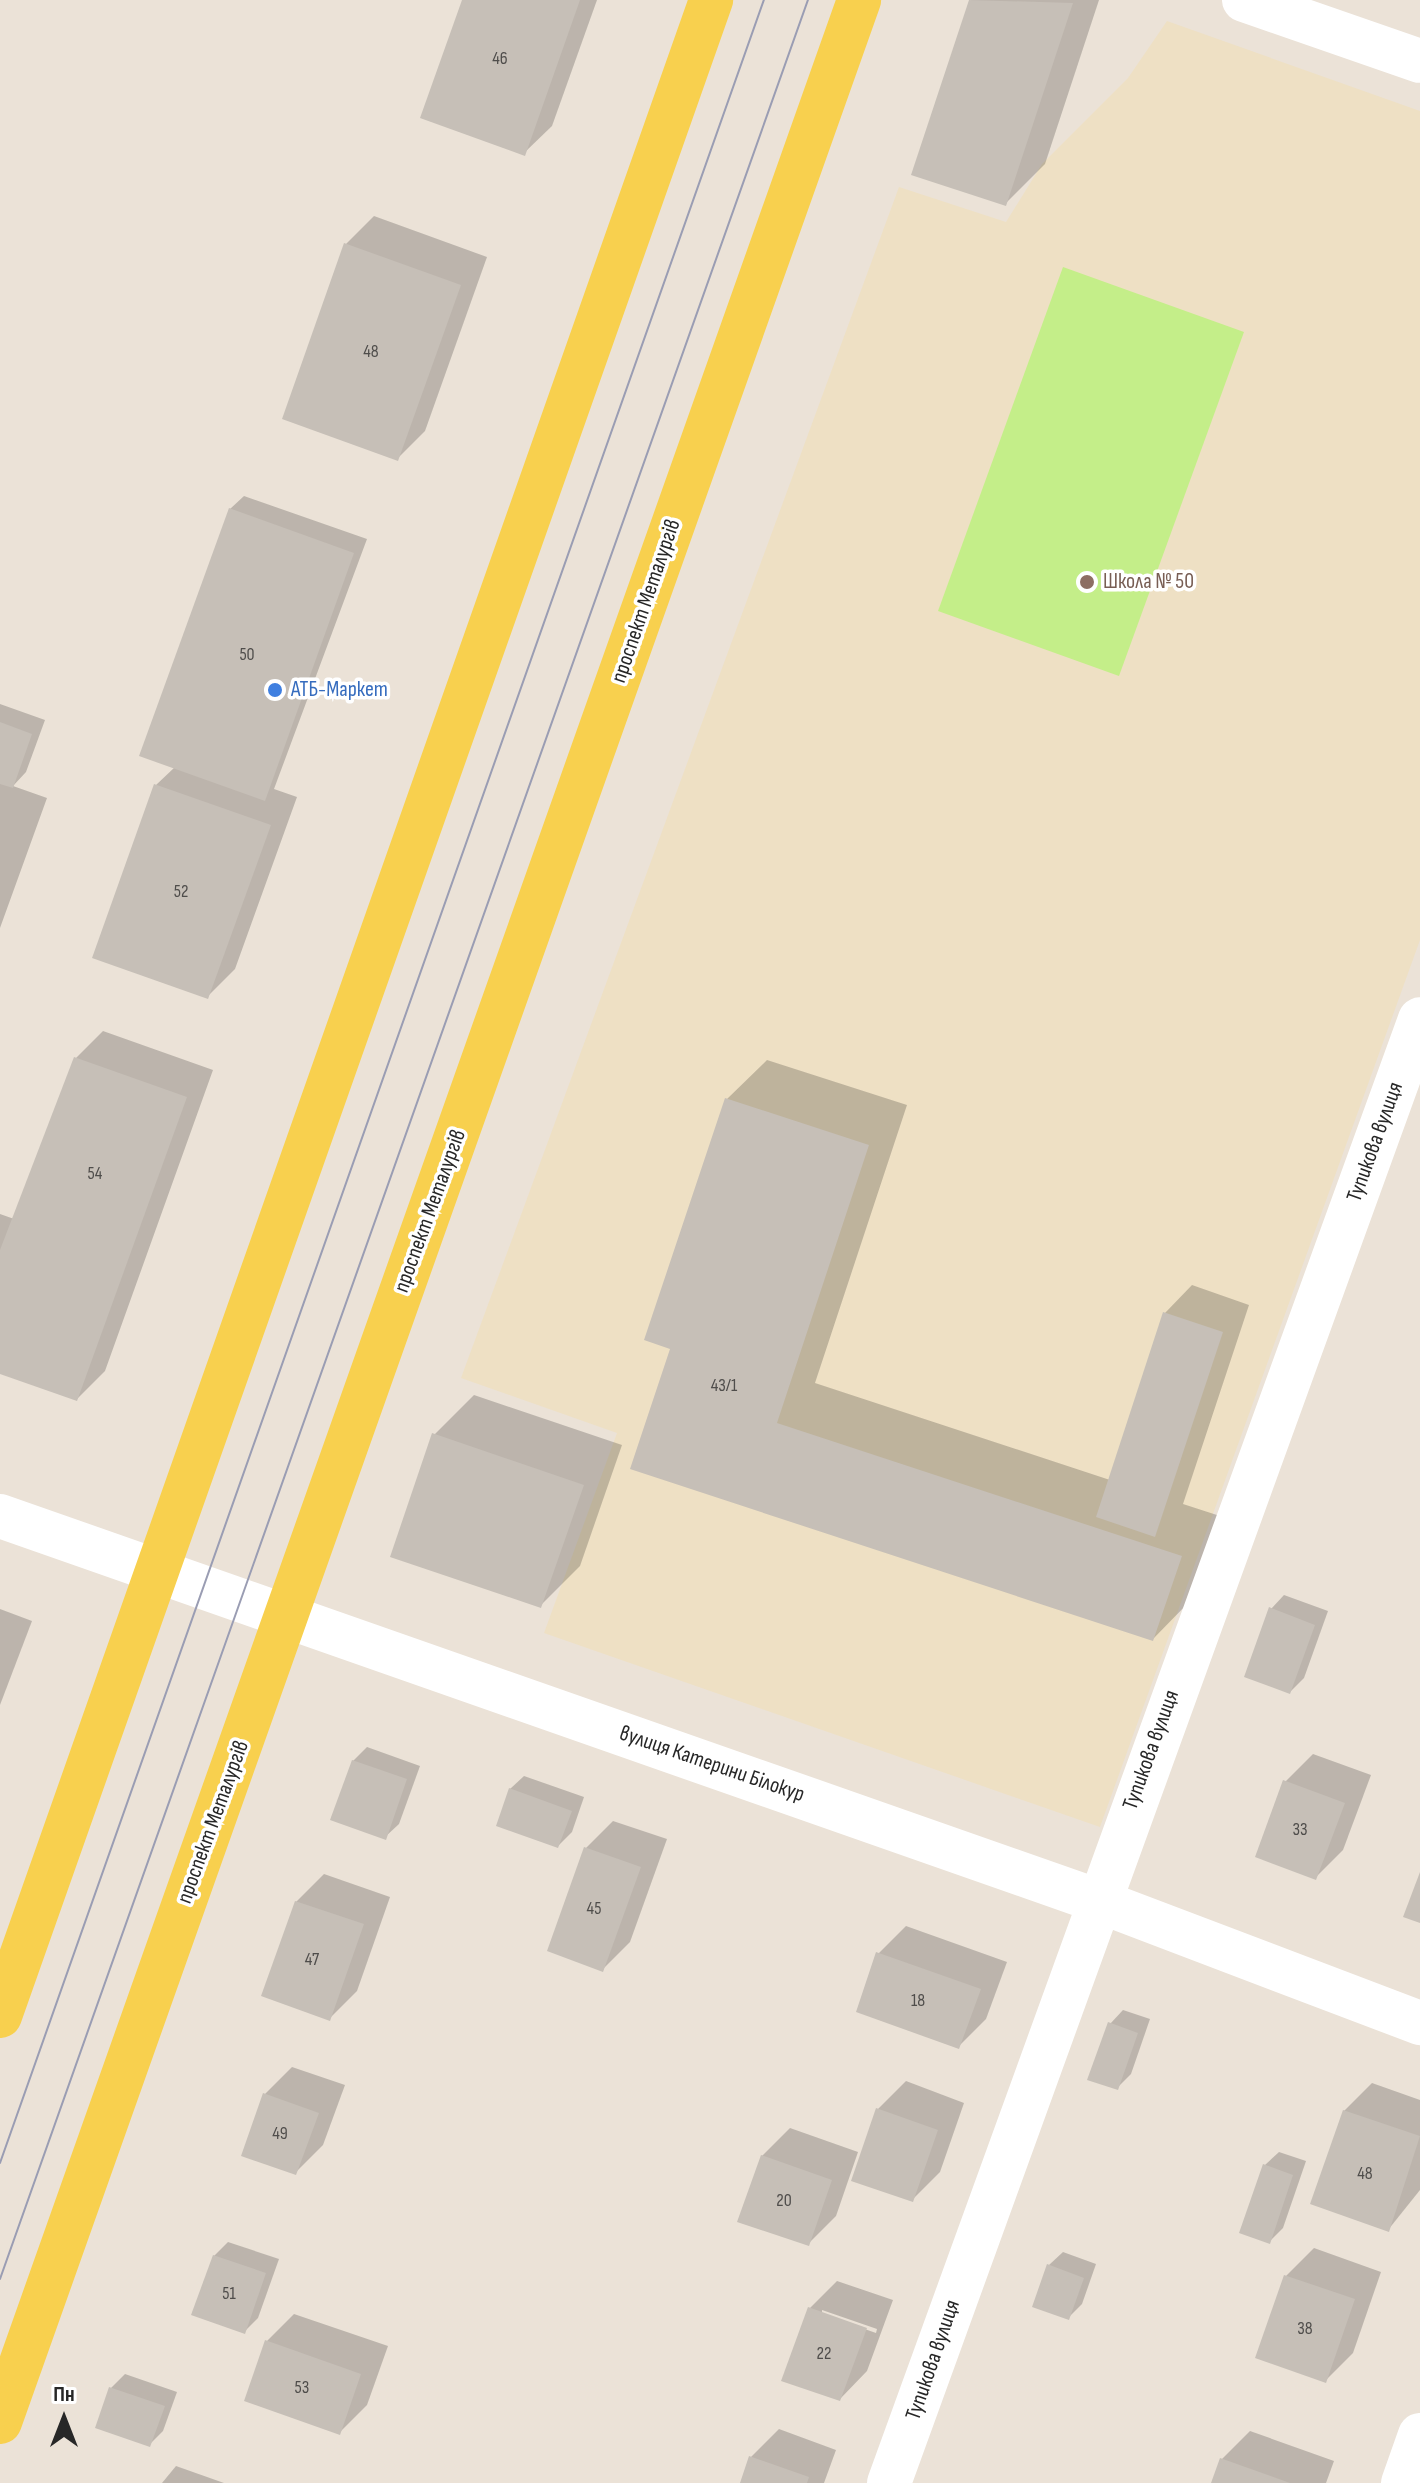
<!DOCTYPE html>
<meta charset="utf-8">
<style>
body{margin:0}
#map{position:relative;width:1420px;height:2483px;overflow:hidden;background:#ebe2d7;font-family:"Sofia Sans Condensed",sans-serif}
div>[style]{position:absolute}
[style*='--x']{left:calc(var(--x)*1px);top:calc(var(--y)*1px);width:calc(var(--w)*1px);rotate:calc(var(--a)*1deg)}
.education>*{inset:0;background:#eee0c4}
.pitch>*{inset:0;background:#c4ee89}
.shadow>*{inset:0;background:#0003}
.building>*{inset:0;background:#c6bfb7}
.minor>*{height:44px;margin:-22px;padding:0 22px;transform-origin:22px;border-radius:22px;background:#fff}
.major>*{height:44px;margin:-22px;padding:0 22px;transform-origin:22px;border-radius:22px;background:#f8d04e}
.tram>*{height:2px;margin:-1px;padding:0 1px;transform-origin:1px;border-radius:1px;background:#9a9db3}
.dots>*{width:22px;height:22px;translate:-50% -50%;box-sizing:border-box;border:4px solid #fff;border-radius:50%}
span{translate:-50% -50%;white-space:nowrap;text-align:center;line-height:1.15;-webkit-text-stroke:7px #fff;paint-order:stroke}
.number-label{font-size:18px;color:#4f4d4b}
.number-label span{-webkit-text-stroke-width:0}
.education-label{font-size:22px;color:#785e54}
.left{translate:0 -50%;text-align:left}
.street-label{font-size:22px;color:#272727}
.shop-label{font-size:22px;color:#366cbe}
.north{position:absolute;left:24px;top:2379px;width:80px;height:80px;-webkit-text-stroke:6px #fff;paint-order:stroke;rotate:0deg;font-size:22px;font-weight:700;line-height:32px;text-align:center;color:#272727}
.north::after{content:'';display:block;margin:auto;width:28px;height:36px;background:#272727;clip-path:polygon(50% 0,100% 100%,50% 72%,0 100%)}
</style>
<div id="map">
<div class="education">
<div style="clip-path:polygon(1167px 21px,1420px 111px,1420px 940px,1100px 1827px,544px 1633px,617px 1433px,461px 1378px,899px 187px,1006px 222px,1042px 164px,1128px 78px)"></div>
</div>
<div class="pitch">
<div style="clip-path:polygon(1063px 267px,1244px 332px,1119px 676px,938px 611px)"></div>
</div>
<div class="shadow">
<div style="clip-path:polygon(464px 0,597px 0,552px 126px,524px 153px)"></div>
<div style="clip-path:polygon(971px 0,1099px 0,1045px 164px,1005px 204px,914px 174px)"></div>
<div style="clip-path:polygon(374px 216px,487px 257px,425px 431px,398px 458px,346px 244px)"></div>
<div style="clip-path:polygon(244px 496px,367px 539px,274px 789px,297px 797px,235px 969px,207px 997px,156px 785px,175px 767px,230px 509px)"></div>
<div style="clip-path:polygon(0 704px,45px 720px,26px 772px,13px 786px,47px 798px,0 928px)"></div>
<div style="clip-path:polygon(103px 1031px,213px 1070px,105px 1371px,77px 1399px,0 1371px,0 1214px,17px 1220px,75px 1059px)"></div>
<div style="clip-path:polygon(767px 1060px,907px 1105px,815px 1383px,1110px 1480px,1165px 1313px,1192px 1285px,1249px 1305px,1183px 1504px,1220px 1516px,1192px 1599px,1153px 1639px,633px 1468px,673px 1348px,727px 1099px)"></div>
<div style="clip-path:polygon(474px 1395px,622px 1445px,580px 1566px,540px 1606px,434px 1435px)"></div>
<div style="clip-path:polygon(1284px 1595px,1328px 1611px,1304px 1678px,1290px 1692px,1271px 1609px)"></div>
<div style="clip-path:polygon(0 1609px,32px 1621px,0 1705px)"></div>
<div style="clip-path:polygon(367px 1747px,420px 1766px,399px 1824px,385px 1837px,353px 1761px)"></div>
<div style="clip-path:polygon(1313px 1754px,1371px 1775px,1343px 1850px,1316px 1877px,1285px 1782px)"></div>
<div style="clip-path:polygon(524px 1776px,584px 1797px,572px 1832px,558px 1846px,510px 1789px)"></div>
<div style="clip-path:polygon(613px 1821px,667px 1839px,630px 1942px,602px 1970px,585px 1849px)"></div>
<div style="clip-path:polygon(324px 1874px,390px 1897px,357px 1991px,329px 2019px,296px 1902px)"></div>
<div style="clip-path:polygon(906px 1926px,1007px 1962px,986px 2019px,959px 2046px,878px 1954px)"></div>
<div style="clip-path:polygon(1123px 2010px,1150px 2019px,1131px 2074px,1117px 2088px,1110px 2024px)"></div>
<div style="clip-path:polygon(292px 2067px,345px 2085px,323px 2145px,295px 2173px,265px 2094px)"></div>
<div style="clip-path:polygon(906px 2081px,964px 2103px,940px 2172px,912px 2200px,878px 2109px)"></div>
<div style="clip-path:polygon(1372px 2083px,1420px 2100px,1420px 2190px,1388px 2230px,1344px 2111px)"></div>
<div style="clip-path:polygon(790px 2128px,858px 2152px,836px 2216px,808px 2244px,762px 2156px)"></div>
<div style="clip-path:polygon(1279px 2152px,1306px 2161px,1283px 2228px,1269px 2242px,1265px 2165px)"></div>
<div style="clip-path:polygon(228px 2242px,279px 2259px,258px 2318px,244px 2332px,214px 2256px)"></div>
<div style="clip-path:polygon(1314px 2248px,1381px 2272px,1353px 2353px,1325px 2381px,1286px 2276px)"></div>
<div style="clip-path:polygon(1063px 2252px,1096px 2264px,1082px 2304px,1069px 2317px,1049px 2265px)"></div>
<div style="clip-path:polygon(evenodd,837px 2281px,893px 2300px,867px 2371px,840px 2399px,810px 2308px,837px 2281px,822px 2310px,877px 2329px,876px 2333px,822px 2314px,822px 2310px)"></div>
<div style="clip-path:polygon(294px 2314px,388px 2346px,367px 2405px,339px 2433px,267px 2341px)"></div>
<div style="clip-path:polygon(125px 2374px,177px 2392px,163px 2431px,149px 2445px,111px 2388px)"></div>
<div style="clip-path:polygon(779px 2429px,836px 2450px,824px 2483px,742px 2483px,751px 2457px)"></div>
<div style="clip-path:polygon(1250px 2431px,1334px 2461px,1326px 2483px,1214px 2483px,1222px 2459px)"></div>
<div style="clip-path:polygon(176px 2466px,224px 2483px,162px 2483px)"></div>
</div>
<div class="building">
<div style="clip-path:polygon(462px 0,580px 0,525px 156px,420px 118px)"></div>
<div style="clip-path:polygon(969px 0,1073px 3px,1006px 206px,911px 175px)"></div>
<div style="clip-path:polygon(344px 243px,461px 285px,398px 461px,282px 419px)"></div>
<div style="clip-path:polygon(229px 508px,354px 553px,265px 801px,139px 756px)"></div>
<div style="clip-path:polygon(0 722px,32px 734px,13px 788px,0 784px)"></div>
<div style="clip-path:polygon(154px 784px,271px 825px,208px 999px,92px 958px)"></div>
<div style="clip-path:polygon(74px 1057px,187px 1097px,77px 1401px,0 1374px,0 1250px)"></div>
<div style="clip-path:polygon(725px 1098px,869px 1145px,777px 1423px,1182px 1556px,1153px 1641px,630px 1469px,670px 1349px,644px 1340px)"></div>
<div style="clip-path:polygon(1163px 1312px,1223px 1332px,1155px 1537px,1096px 1517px)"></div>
<div style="clip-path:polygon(432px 1433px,584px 1485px,541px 1608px,390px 1557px)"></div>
<div style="clip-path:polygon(1269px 1607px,1315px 1625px,1290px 1694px,1244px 1677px)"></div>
<div style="clip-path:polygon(352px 1760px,407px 1779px,386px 1840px,330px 1820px)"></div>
<div style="clip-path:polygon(1283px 1780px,1345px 1803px,1316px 1880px,1255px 1857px)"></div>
<div style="clip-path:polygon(509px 1788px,572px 1811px,558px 1848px,496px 1826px)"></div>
<div style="clip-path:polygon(584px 1847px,641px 1867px,603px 1972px,547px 1951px)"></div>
<div style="clip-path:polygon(1420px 1872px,1420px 1923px,1403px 1917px)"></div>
<div style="clip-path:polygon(295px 1901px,364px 1924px,330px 2021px,261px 1996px)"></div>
<div style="clip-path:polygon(876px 1952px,981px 1989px,959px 2049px,856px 2012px)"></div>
<div style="clip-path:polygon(1108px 2022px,1138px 2033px,1118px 2090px,1087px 2080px)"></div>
<div style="clip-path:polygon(263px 2093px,319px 2113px,296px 2175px,241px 2156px)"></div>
<div style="clip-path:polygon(876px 2108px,938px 2130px,913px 2202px,851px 2181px)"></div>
<div style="clip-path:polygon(1343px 2110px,1420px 2136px,1389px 2232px,1310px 2204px)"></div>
<div style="clip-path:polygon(761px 2155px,832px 2180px,809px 2246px,737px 2222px)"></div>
<div style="clip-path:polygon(1263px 2164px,1293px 2175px,1270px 2244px,1239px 2233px)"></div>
<div style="clip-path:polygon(213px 2255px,266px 2273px,245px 2334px,191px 2315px)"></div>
<div style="clip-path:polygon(1047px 2264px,1084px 2278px,1069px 2320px,1032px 2307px)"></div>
<div style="clip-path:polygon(1284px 2275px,1355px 2299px,1326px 2383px,1255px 2358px)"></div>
<div style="clip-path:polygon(808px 2307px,867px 2328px,840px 2401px,781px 2381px)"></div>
<div style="clip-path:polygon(265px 2340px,361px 2374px,340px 2435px,244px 2401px)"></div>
<div style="clip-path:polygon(109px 2387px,165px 2406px,150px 2447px,95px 2428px)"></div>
<div style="clip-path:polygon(749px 2456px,809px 2477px,807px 2483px,740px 2483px)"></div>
<div style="clip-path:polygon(1220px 2458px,1290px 2483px,1211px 2483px)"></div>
</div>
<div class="minor">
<div style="--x:1244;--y:0;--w:186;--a:19.1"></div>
<div style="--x:0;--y:1516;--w:1161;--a:19.31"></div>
<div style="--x:1096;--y:1900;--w:347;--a:20.8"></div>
<div style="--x:889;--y:2483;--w:1557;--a:-70.06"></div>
<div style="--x:1403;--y:2483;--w:51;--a:-70.5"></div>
</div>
<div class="major">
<div style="--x:0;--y:2016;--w:2138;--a:-70.57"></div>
<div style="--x:0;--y:2422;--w:2570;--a:-70.47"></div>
</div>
<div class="tram">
<div style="--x:0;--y:2163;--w:2294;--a:-70.55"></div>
<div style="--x:0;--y:2279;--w:2418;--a:-70.48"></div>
</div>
<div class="dots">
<div style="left:1087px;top:582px;background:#8d6e63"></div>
<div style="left:275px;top:690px;background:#3f7fe0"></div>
</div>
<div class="number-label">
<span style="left:500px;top:59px">46</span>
<span style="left:371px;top:352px">48</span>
<span style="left:247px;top:655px">50</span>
<span style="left:181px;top:892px">52</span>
<span style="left:95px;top:1174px">54</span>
<span style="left:724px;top:1386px">43/1</span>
<span style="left:1300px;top:1830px">33</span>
<span style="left:594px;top:1909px">45</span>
<span style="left:312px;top:1960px">47</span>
<span style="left:918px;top:2001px">18</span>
<span style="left:280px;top:2134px">49</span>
<span style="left:1365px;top:2174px">48</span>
<span style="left:784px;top:2201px">20</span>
<span style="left:229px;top:2294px">51</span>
<span style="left:1305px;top:2329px">38</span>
<span style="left:824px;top:2354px">22</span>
<span style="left:302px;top:2388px">53</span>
</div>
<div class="education-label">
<span class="left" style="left:1103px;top:582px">Школа № 50</span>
</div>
<div class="street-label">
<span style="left:646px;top:601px;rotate:-71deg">проспект Металургів</span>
<span style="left:1375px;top:1142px;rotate:-70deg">Тупикова вулиця</span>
<span style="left:430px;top:1211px;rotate:-70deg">проспект Металургів</span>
<span style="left:1151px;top:1750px;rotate:-70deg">Тупикова вулиця</span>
<span style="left:712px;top:1764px;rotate:19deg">вулиця Катерини Білокур</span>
<span style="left:213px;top:1822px;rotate:-70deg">проспект Металургів</span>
<span style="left:933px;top:2360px;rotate:-71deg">Тупикова вулиця</span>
</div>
<div class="shop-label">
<span class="left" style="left:291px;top:690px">АТБ-Маркет</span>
</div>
<div class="north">Пн</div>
</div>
